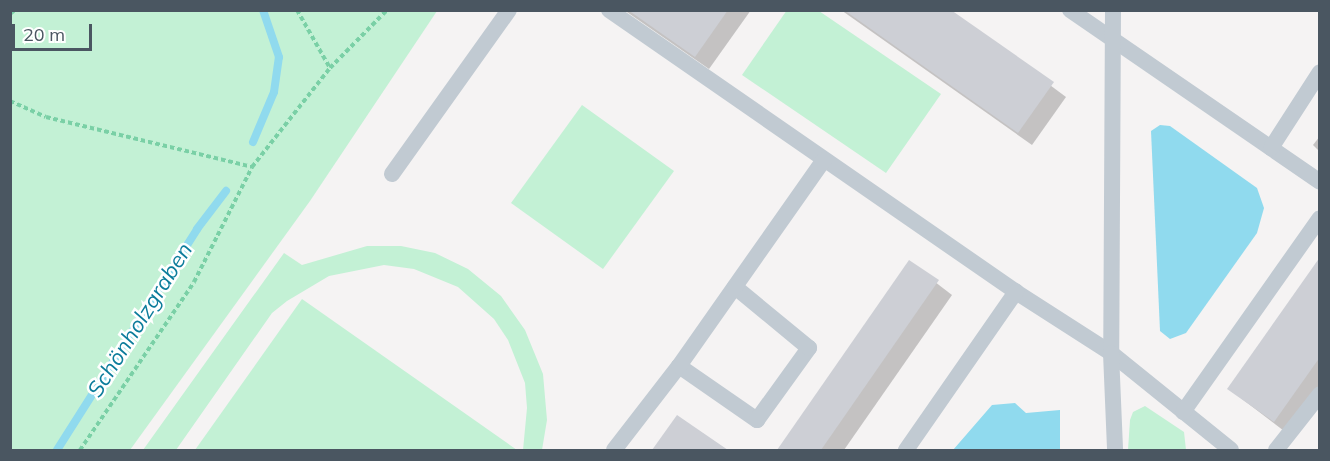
<!DOCTYPE html>
<meta charset="utf-8">
<style>
body{margin:0}
#map{position:relative;width:1330px;height:461px;overflow:hidden;background:#f5f3f3;font-family:Mulish,sans-serif}
div>[style]{position:absolute}
[style*='--x']{left:calc(var(--x)*1px);top:calc(var(--y)*1px);width:calc(var(--w)*1px);rotate:calc(var(--a)*1deg)}
.green>*{inset:0;background:#c3f1d5}
.water>*{inset:0;background:#90daee}
.shadow>*{inset:0;background:#0003}
.stream>*{height:8px;margin:-4px;padding:0 4px;transform-origin:4px;border-radius:4px;background:#90daee}
.building>*{inset:0;background:#cdcfd5}
.path>*{height:4px;margin-top:-2px;transform-origin:0;background:repeating-linear-gradient(90deg,#7ad0a6 0 4.5px,transparent 0 7.5px)}
.service>*{height:16px;margin:-8px;padding:0 8px;transform-origin:8px;border-radius:8px;background:#c1cad2}
span{translate:-50% -50%;white-space:nowrap;text-align:center;line-height:1.15;-webkit-text-stroke:5px #fff;paint-order:stroke}
.water-label{font-size:22px;color:#0c7c9b;font-style:italic}
.frame{position:absolute;inset:0;border:12px solid #4a5661;pointer-events:none}
.scale{position:absolute;left:12px;top:24px;width:80px;height:27px;box-sizing:border-box;border:3px solid #4a5661;border-top:0;padding-left:8px;font-size:18px;line-height:21px;white-space:nowrap;color:#4a5661;-webkit-text-stroke:4px #fff;paint-order:stroke}
</style>
<div id="map">
<div class="green">
<div style="clip-path:polygon(787px 10px,819px 11px,941px 94px,886px 173px,742px 75px)"></div>
<div style="clip-path:polygon(10px 11px,437px 11px,310px 201px,130px 450px,11px 450px)"></div>
<div style="clip-path:polygon(582px 105px,674px 171px,603px 269px,511px 203px)"></div>
<div style="clip-path:polygon(367px 246px,401px 246px,435px 253px,468px 269px,501px 296px,525px 330px,543px 374px,547px 420px,542px 450px,523px 450px,527px 408px,525px 383px,508px 340px,494px 319px,458px 287px,414px 269px,384px 265px,329px 276px,287px 301px,272px 313px,176px 450px,143px 450px,284px 253px,302px 265px)"></div>
<div style="clip-path:polygon(302px 299px,517px 450px,195px 450px)"></div>
<div style="clip-path:polygon(1145px 406px,1184px 432px,1186px 450px,1128px 450px,1130px 420px,1133px 412px)"></div>
</div>
<div class="water">
<div style="clip-path:polygon(1160px 125px,1170px 126px,1257px 188px,1264px 208px,1257px 233px,1186px 333px,1170px 339px,1160px 331px,1151px 131px)"></div>
<div style="clip-path:polygon(1015px 403px,1026px 413px,1060px 410px,1060px 450px,953px 450px,992px 405px)"></div>
</div>
<div class="shadow">
<div style="clip-path:polygon(624px 10px,751px 10px,709px 69px)"></div>
<div style="clip-path:polygon(841px 10px,949px 10px,1066px 97px,1032px 145px)"></div>
<div style="clip-path:polygon(1320px 136px,1320px 152px,1313px 145px)"></div>
<div style="clip-path:polygon(909px 262px,952px 295px,844px 450px,779px 450px)"></div>
<div style="clip-path:polygon(1320px 264px,1320px 389px,1288px 434px,1229px 389px)"></div>
<div style="clip-path:polygon(677px 417px,726px 450px,654px 450px)"></div>
</div>
<div class="stream">
<div style="--x:253;--y:142;--w:54;--a:-67.2"></div>
<div style="--x:274;--y:92;--w:35;--a:-82"></div>
<div style="--x:279;--y:57;--w:50;--a:-108.8"></div>
<div style="--x:57;--y:450;--w:262;--a:-57.6"></div>
<div style="--x:197;--y:229;--w:48;--a:-52.7"></div>
</div>
<div class="building">
<div style="clip-path:polygon(628px 10px,728px 10px,695px 57px)"></div>
<div style="clip-path:polygon(844px 10px,951px 10px,1054px 82px,1018px 133px)"></div>
<div style="clip-path:polygon(1320px 257px,1320px 357px,1274px 422px,1227px 389px)"></div>
<div style="clip-path:polygon(909px 260px,939px 280px,821px 450px,777px 450px)"></div>
<div style="clip-path:polygon(677px 415px,728px 450px,652px 450px)"></div>
</div>
<div class="path">
<div style="--x:297;--y:10;--w:67;--a:60.4"></div>
<div style="--x:10;--y:14;--w:6;--a:-39"></div>
<div style="--x:10;--y:101;--w:39;--a:24"></div>
<div style="--x:46;--y:117;--w:212;--a:13.6"></div>
<div style="--x:80;--y:450;--w:203;--a:-55.8"></div>
<div style="--x:194;--y:282;--w:129;--a:-63.2"></div>
<div style="--x:252;--y:167;--w:126;--a:-51.8"></div>
<div style="--x:330;--y:68;--w:81;--a:-45.5"></div>
</div>
<div class="service">
<div style="--x:609;--y:10;--w:495;--a:34.7"></div>
<div style="--x:1016;--y:292;--w:113;--a:32.7"></div>
<div style="--x:1111;--y:353;--w:154;--a:38.9"></div>
<div style="--x:1070;--y:10;--w:303;--a:34.5"></div>
<div style="--x:1113;--y:10;--w:343;--a:90.3"></div>
<div style="--x:1111;--y:353;--w:97;--a:87.6"></div>
<div style="--x:1271;--y:148;--w:90;--a:-57.2"></div>
<div style="--x:392;--y:174;--w:201;--a:-54.5"></div>
<div style="--x:679;--y:366;--w:95;--a:34.7"></div>
<div style="--x:757;--y:420;--w:89;--a:-54.2"></div>
<div style="--x:809;--y:348;--w:96;--a:-140.5"></div>
<div style="--x:1183;--y:412;--w:237;--a:-54.8"></div>
<div style="--x:614;--y:450;--w:106;--a:-52.3"></div>
<div style="--x:679;--y:366;--w:252;--a:-54.9"></div>
<div style="--x:906;--y:450;--w:193;--a:-55.2"></div>
<div style="--x:1276;--y:450;--w:71;--a:-51.8"></div>
</div>
<div class="water-label">
<span style="left:140px;top:320px;rotate:-58deg">Schönholzgraben</span>
</div>
<div class="frame"></div>
<div class="scale">20 m</div>
</div>
